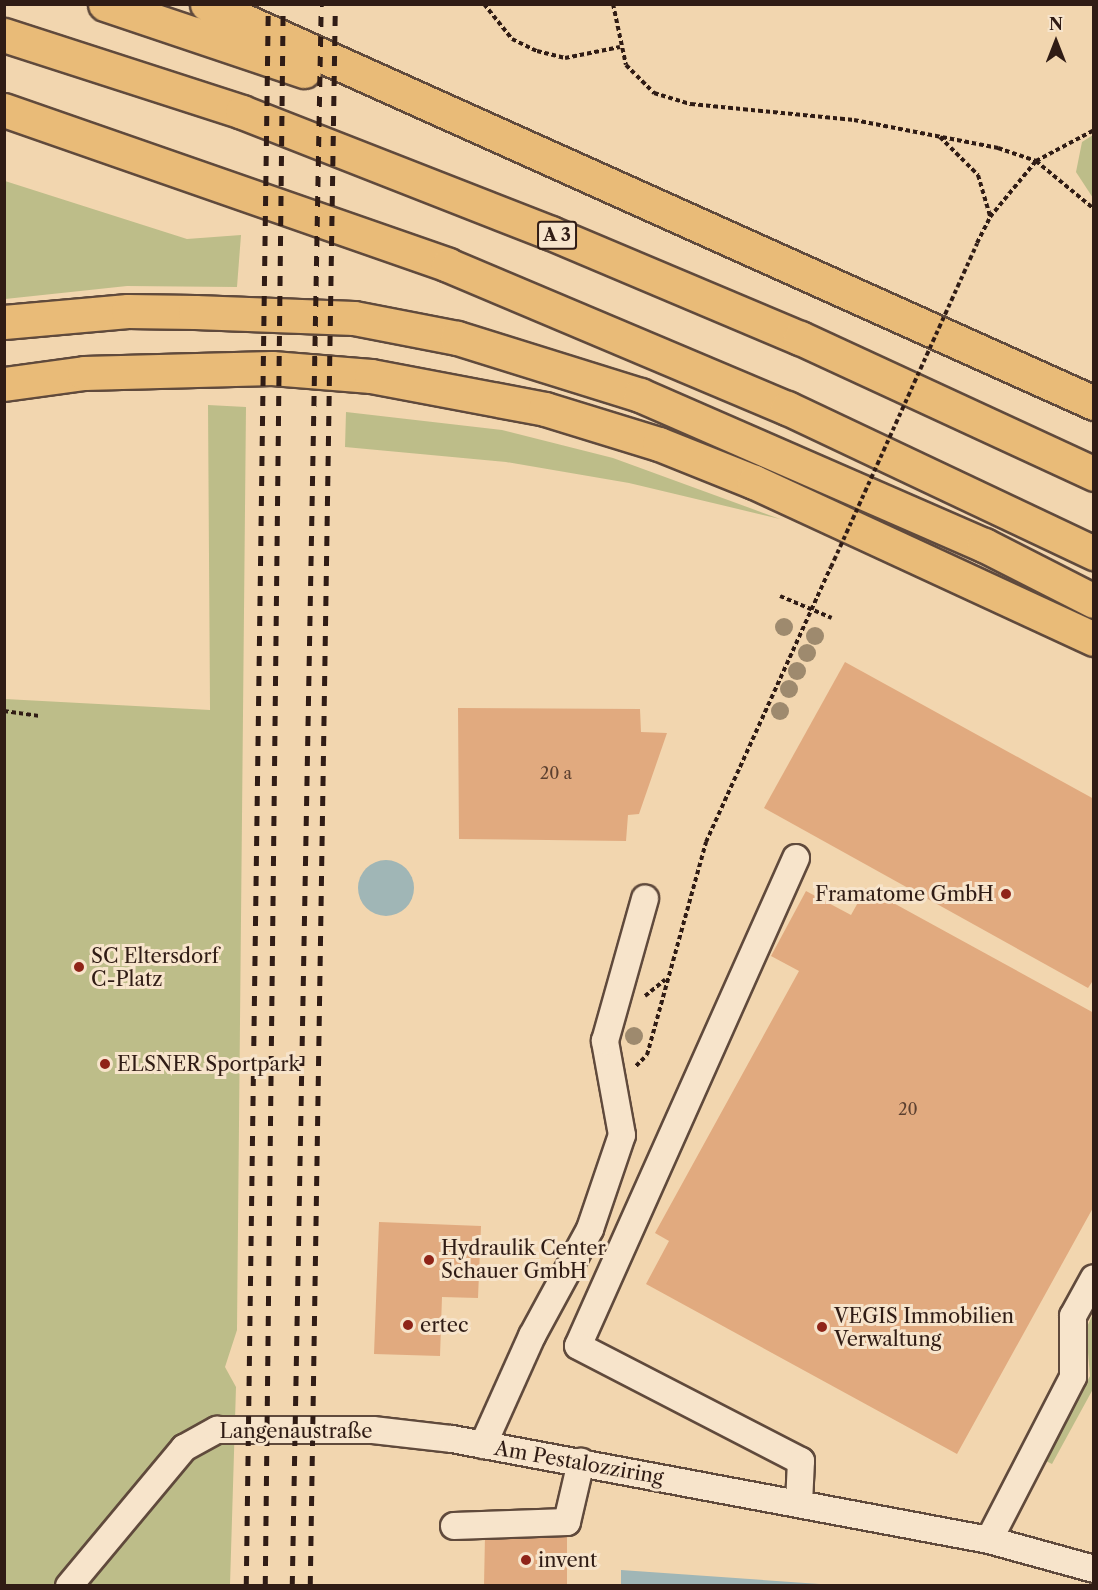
<!DOCTYPE html>
<meta charset="utf-8">
<style>
body{margin:0}
#map{position:relative;width:1098px;height:1590px;overflow:hidden;background:#f2d6af;font-family:"Libre Caslon Text",serif}
div>[style]{position:absolute}
[style*='--x']{left:calc(var(--x)*1px);top:calc(var(--y)*1px);width:calc(var(--w)*1px);rotate:calc(var(--a)*1deg)}
.green>*{inset:0;background:#bdbd89}
.water>*{inset:0;background:#a0b6b6}
.round{border-radius:50%}
.building>*{inset:0;background:#e1aa7f}
.path>*{height:4px;margin-top:-2px;transform-origin:0;background:repeating-linear-gradient(90deg,#301c15 0 4.5px,transparent 0 7.5px)}
.roads{filter:drop-shadow(2px 0 #604a3c) drop-shadow(-2px 0 #604a3c) drop-shadow(0 2px #604a3c) drop-shadow(0 -2px #604a3c)}
.minor>*{height:26px;margin:-13px;padding:0 13px;transform-origin:13px;border-radius:13px;background:#f7e4cb}
.highway>*{height:33px;margin:-16.5px;padding:0 16.5px;transform-origin:16.5px;border-radius:16.5px;background:#e9bb78}
.rail>*{height:4.5px;margin-top:-2.25px;transform-origin:0;background:repeating-linear-gradient(90deg,#301c15 0 10px,transparent 0 20px)}
.path-bridge>*{height:4px;margin-top:-2px;transform-origin:0;background:repeating-linear-gradient(90deg,#301c15 0 4.5px,transparent 0 7.5px)}
.trees>*{width:18px;height:18px;margin:-9px;border-radius:50%;background:#9e8a6e}
.dots>*{width:16px;height:16px;translate:-50% -50%;box-sizing:border-box;border:3px solid #f7e4cb;border-radius:50%}
span{translate:-50% -50%;white-space:nowrap;text-align:center;line-height:1.15;-webkit-text-stroke:6px #f7e4cb;paint-order:stroke}
.number-label{font-size:16px;color:#5c4030}
.number-label span{-webkit-text-stroke-width:0}
.shield-label span{padding:2px 4px;background:#f7e4cb;border:2px solid;border-radius:4px;-webkit-text-stroke-width:0}
.shield-label{font-size:18px;color:#301c15;font-weight:700}
.poi-label{font-size:20px;color:#301c15}
.right{translate:-100% -50%;text-align:right}
.left{translate:0 -50%;text-align:left}
.street-label{font-size:20px;color:#301c15}
.frame{position:absolute;inset:0;border:6px solid #301c15;pointer-events:none}
.north{position:absolute;left:1026px;top:12px;width:60px;height:60px;-webkit-text-stroke:4px #f7e4cb;paint-order:stroke;rotate:0deg;font-size:16px;font-weight:700;line-height:24px;text-align:center;color:#301c15}
.north::after{content:'';display:block;margin:auto;width:21px;height:27px;background:#301c15;clip-path:polygon(50% 0,100% 100%,50% 72%,0 100%)}
</style>
<div id="map">
<div class="green">
<div style="clip-path:polygon(1093px 135px,1093px 198px,1076px 172px,1082px 142px)"></div>
<div style="clip-path:polygon(5px 181px,187px 239px,241px 235px,237px 287px,127px 286px,5px 299px)"></div>
<div style="clip-path:polygon(208px 405px,246px 407px,237px 1330px,225px 1367px,236px 1387px,230px 1585px,5px 1586px,5px 699px,210px 710px)"></div>
<div style="clip-path:polygon(346px 412px,502px 430px,613px 458px,780px 519px,629px 483px,506px 462px,345px 447px)"></div>
<div style="clip-path:polygon(1093px 1314px,1093px 1389px,1052px 1464px,1044px 1460px,1090px 1376px,1086px 1329px)"></div>
</div>
<div class="water">
<div class="round" style="left:358px;top:860px;width:56px;height:56px"></div>
<div style="clip-path:polygon(621px 1570px,834px 1585px,621px 1585px)"></div>
</div>
<div class="building">
<div style="clip-path:polygon(845px 662px,1094px 799px,1094px 979px,1088px 988px,764px 808px)"></div>
<div style="clip-path:polygon(458px 708px,640px 709px,641px 732px,667px 733px,639px 814px,628px 815px,626px 841px,459px 839px)"></div>
<div style="clip-path:polygon(866px 888px,1094px 1013px,1094px 1206px,957px 1454px,646px 1284px,669px 1241px,655px 1233px,799px 971px,771px 956px,806px 891px,851px 915px)"></div>
<div style="clip-path:polygon(379px 1222px,481px 1226px,478px 1298px,442px 1297px,440px 1356px,374px 1354px)"></div>
<div style="clip-path:polygon(485px 1535px,567px 1535px,567px 1586px,484px 1586px)"></div>
</div>
<div class="path">
<div style="--x:484;--y:4;--w:45;--a:51.3"></div>
<div style="--x:512;--y:39;--w:28;--a:26"></div>
<div style="--x:537;--y:51;--w:29;--a:14"></div>
<div style="--x:565;--y:58;--w:56;--a:-11.3"></div>
<div style="--x:613;--y:4;--w:62;--a:78"></div>
<div style="--x:626;--y:65;--w:40;--a:45"></div>
<div style="--x:654;--y:93;--w:39;--a:17"></div>
<div style="--x:691;--y:104;--w:164;--a:5.6"></div>
<div style="--x:854;--y:120;--w:147;--a:11"></div>
<div style="--x:998;--y:148;--w:40;--a:18.9"></div>
<div style="--x:1036;--y:161;--w:75;--a:39.6"></div>
<div style="--x:940;--y:137;--w:54;--a:45"></div>
<div style="--x:978;--y:175;--w:43;--a:73.7"></div>
<div style="--x:977;--y:243;--w:29;--a:-63"></div>
<div style="--x:990;--y:217;--w:72;--a:-50.6"></div>
<div style="--x:1036;--y:161;--w:66;--a:-28.1"></div>
<div style="--x:780;--y:596;--w:56;--a:22.9"></div>
<div style="--x:4;--y:711;--w:35;--a:8"></div>
<div style="--x:645;--y:996;--w:26;--a:-39"></div>
<div style="--x:636;--y:1066;--w:16;--a:-45"></div>
<div style="--x:647;--y:1055;--w:221;--a:-74.5"></div>
<div style="--x:706;--y:842;--w:302;--a:-65.6"></div>
</div>
<div class="roads">
<div class="minor">
<div style="--x:796;--y:858;--w:534;--a:114.07"></div>
<div style="--x:578;--y:1346;--w:251;--a:27.3"></div>
<div style="--x:801;--y:1461;--w:43;--a:92.7"></div>
<div style="--x:483;--y:1445;--w:120;--a:-65.8"></div>
<div style="--x:532;--y:1336;--w:122;--a:-61.5"></div>
<div style="--x:590;--y:1229;--w:99;--a:-71.2"></div>
<div style="--x:622;--y:1135;--w:96;--a:-100.3"></div>
<div style="--x:605;--y:1041;--w:148;--a:-74.3"></div>
<div style="--x:454;--y:1526;--w:113;--a:-2"></div>
<div style="--x:567;--y:1522;--w:62;--a:-76.9"></div>
<div style="--x:989;--y:1540;--w:183;--a:-62.7"></div>
<div style="--x:1073;--y:1377;--w:61;--a:-90"></div>
<div style="--x:1073;--y:1316;--w:43;--a:-61.1"></div>
<div style="--x:69;--y:1586;--w:180;--a:-50.2"></div>
<div style="--x:184;--y:1448;--w:38;--a:-29"></div>
<div style="--x:217;--y:1430;--w:156;--a:0"></div>
<div style="--x:373;--y:1430;--w:80;--a:6.5"></div>
<div style="--x:452;--y:1439;--w:546;--a:10.65"></div>
<div style="--x:989;--y:1540;--w:109;--a:15.4"></div>
</div>
<div class="highway">
<div style="--x:105;--y:4;--w:210;--a:18.6"></div>
<div style="--x:207;--y:4;--w:973;--a:24.22"></div>
<div style="--x:4;--y:35;--w:250;--a:17.9"></div>
<div style="--x:242;--y:112;--w:332;--a:21.4"></div>
<div style="--x:551;--y:233;--w:270;--a:22.9"></div>
<div style="--x:800;--y:338;--w:324;--a:24.8"></div>
<div style="--x:4;--y:110;--w:470;--a:19.2"></div>
<div style="--x:448;--y:265;--w:368;--a:22.9"></div>
<div style="--x:787;--y:408;--w:340;--a:25.3"></div>
<div style="--x:4;--y:322;--w:124;--a:-5.1"></div>
<div style="--x:128;--y:311;--w:67;--a:0.9"></div>
<div style="--x:195;--y:312;--w:159;--a:2.2"></div>
<div style="--x:354;--y:318;--w:105;--a:11"></div>
<div style="--x:457;--y:338;--w:192;--a:17.3"></div>
<div style="--x:640;--y:395;--w:375;--a:23.6"></div>
<div style="--x:984;--y:545;--w:123;--a:27"></div>
<div style="--x:4;--y:384;--w:81;--a:-7.8"></div>
<div style="--x:84;--y:373;--w:188;--a:-1.5"></div>
<div style="--x:272;--y:368;--w:99;--a:4.6"></div>
<div style="--x:371;--y:376;--w:177;--a:10.7"></div>
<div style="--x:545;--y:409;--w:119;--a:17.1"></div>
<div style="--x:659;--y:444;--w:102;--a:21.8"></div>
<div style="--x:754;--y:482;--w:374;--a:24.8"></div>
</div>
</div>
<div class="rail">
<div style="--x:246;--y:1586;--w:1582;--a:-89.2"></div>
<div style="--x:265;--y:1586;--w:1582;--a:-89.35"></div>
<div style="--x:292;--y:1586;--w:1582;--a:-88.95"></div>
<div style="--x:310;--y:1586;--w:1582;--a:-89.09"></div>
</div>
<div class="path-bridge">
<div style="--x:831;--y:567;--w:355;--a:-65.7"></div>
</div>
<div class="trees">
<div style="left:784px;top:627px"></div>
<div style="left:815px;top:636px"></div>
<div style="left:807px;top:653px"></div>
<div style="left:797px;top:671px"></div>
<div style="left:789px;top:689px"></div>
<div style="left:780px;top:711px"></div>
<div style="left:634px;top:1036px"></div>
</div>
<div class="dots">
<div style="left:1006px;top:894px;background:#8f2418"></div>
<div style="left:79px;top:967px;background:#8f2418"></div>
<div style="left:105px;top:1064px;background:#8f2418"></div>
<div style="left:429px;top:1260px;background:#8f2418"></div>
<div style="left:408px;top:1325px;background:#8f2418"></div>
<div style="left:822px;top:1327px;background:#8f2418"></div>
<div style="left:526px;top:1560px;background:#8f2418"></div>
</div>
<div class="number-label">
<span style="left:556px;top:773px">20 a</span>
<span style="left:908px;top:1109px">20</span>
</div>
<div class="shield-label">
<span style="left:557px;top:235px">A 3</span>
</div>
<div class="poi-label">
<span class="right" style="left:994px;top:894px">Framatome GmbH</span>
<span class="left" style="left:91px;top:968px">SC Eltersdorf<br>C-Platz</span>
<span class="left" style="left:117px;top:1064px">ELSNER Sportpark</span>
<span class="left" style="left:441px;top:1260px">Hydraulik Center<br>Schauer GmbH</span>
<span class="left" style="left:834px;top:1328px">VEGIS Immobilien<br>Verwaltung</span>
<span class="left" style="left:420px;top:1325px">ertec</span>
<span class="left" style="left:538px;top:1560px">invent</span>
</div>
<div class="street-label">
<span style="left:296px;top:1431px">Langenaustraße</span>
<span style="left:579px;top:1463px;rotate:10deg">Am Pestalozziring</span>
</div>
<div class="frame"></div>
<div class="north">N</div>
</div>
